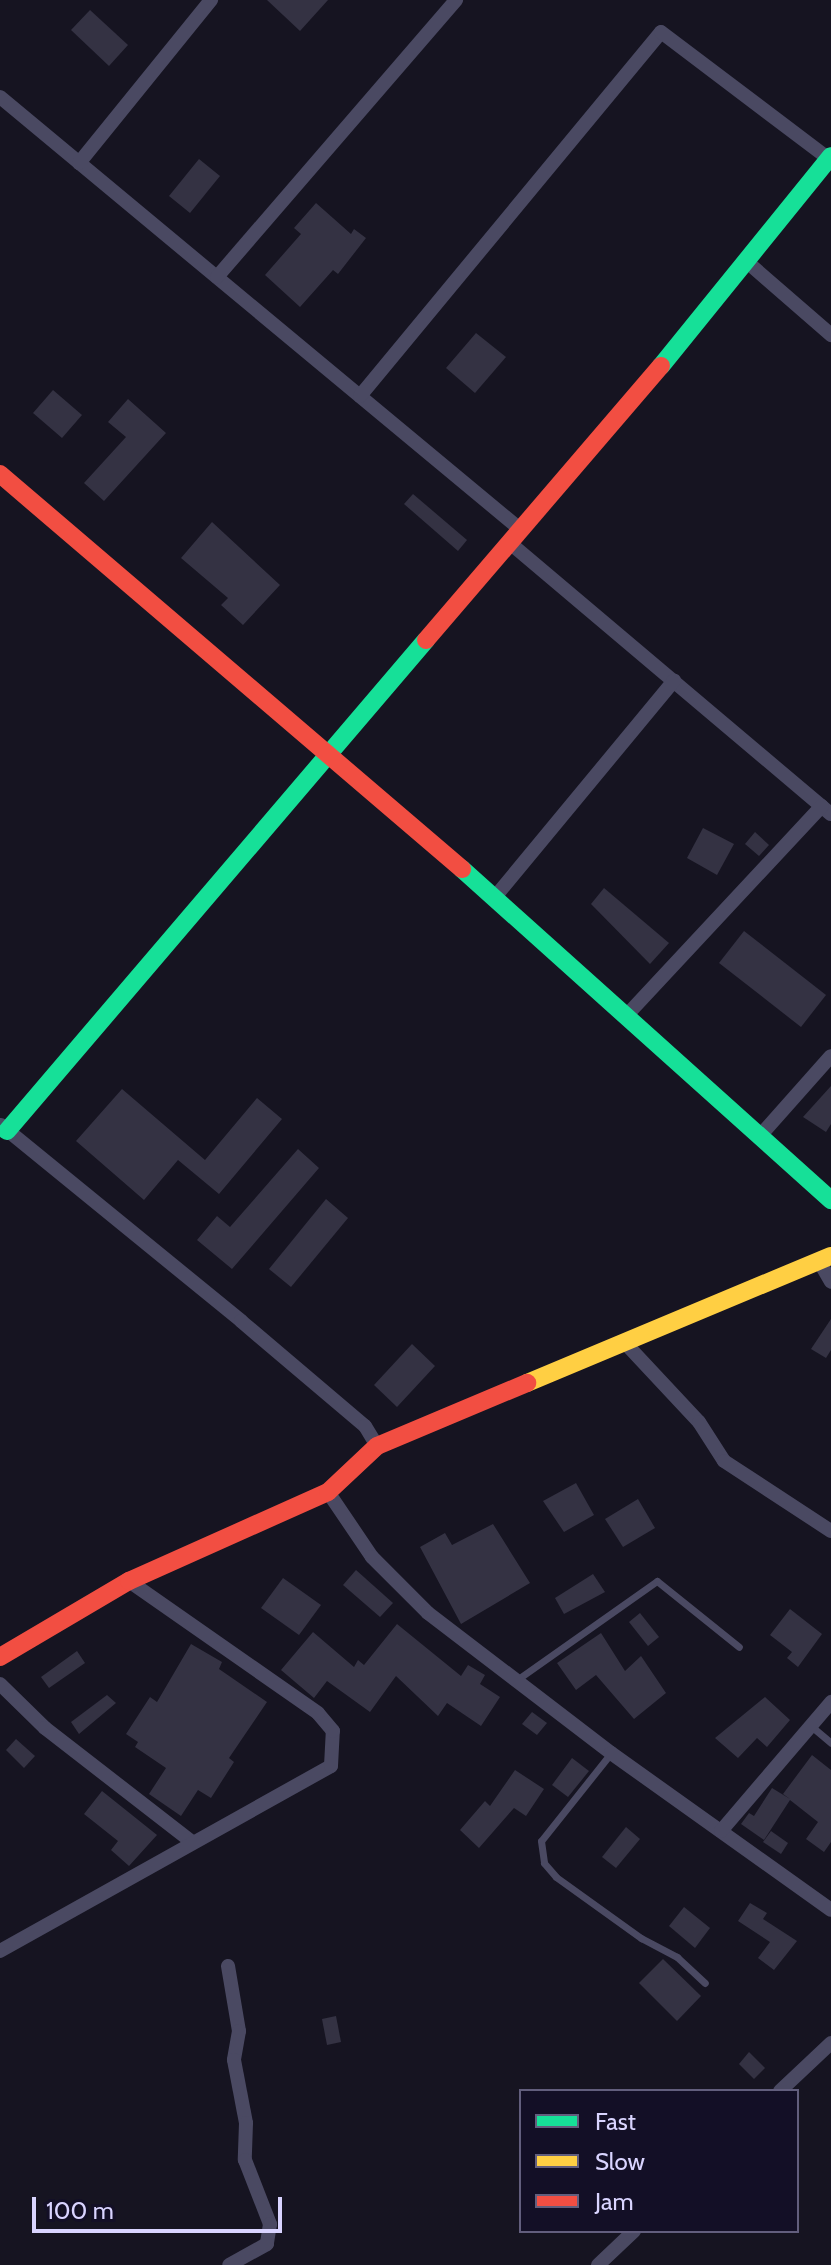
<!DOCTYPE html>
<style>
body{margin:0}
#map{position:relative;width:831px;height:2265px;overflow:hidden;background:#161421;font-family:Cabin,sans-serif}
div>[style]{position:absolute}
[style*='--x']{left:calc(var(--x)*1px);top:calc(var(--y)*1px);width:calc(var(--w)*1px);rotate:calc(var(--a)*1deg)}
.building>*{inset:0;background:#343243}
.lane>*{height:7px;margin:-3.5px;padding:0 3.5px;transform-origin:3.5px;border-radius:3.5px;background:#4a4962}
.street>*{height:14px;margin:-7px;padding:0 7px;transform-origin:7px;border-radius:7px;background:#4a4962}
.fast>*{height:18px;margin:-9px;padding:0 9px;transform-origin:9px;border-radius:9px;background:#16e098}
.slow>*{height:18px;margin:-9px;padding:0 9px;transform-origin:9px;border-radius:9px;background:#ffcf43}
.jam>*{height:18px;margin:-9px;padding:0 9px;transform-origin:9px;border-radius:9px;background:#f24e42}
span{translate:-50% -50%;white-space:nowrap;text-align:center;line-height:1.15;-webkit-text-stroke:8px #130f26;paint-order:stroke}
.legend{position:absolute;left:519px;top:2089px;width:280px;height:144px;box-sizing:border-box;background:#130f26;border:2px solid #625e7d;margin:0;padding:10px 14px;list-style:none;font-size:24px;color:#d9d4ff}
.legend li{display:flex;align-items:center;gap:16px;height:40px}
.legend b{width:40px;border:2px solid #625e7d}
.scale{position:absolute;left:32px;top:2197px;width:250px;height:36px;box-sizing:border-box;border:4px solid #d9d4ff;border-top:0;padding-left:10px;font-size:24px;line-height:28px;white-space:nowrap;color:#d9d4ff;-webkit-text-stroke:6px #130f26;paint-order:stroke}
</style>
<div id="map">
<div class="building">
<div style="clip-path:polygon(267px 0,328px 0,300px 31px)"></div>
<div style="clip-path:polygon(90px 10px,128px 45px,109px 66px,71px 30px)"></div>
<div style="clip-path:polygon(199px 159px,220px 176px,190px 213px,169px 196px)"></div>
<div style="clip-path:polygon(316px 203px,351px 234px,354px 229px,366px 238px,338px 274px,333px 270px,300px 307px,265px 275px,301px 234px,294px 228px)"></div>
<div style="clip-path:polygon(476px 333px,506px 357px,475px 393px,446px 368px)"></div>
<div style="clip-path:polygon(53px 390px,82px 415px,62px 438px,33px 413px)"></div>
<div style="clip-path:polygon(128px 399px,166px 433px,104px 501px,84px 483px,126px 437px,108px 422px)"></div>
<div style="clip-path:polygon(413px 494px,467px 540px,458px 551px,404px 504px)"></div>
<div style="clip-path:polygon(212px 522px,280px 585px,243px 625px,221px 605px,228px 598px,181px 558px)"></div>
<div style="clip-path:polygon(703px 828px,734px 844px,717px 875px,687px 858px)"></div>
<div style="clip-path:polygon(755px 832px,769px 845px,759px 856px,745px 844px)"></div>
<div style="clip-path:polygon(604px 888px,669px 943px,650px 964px,591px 904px)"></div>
<div style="clip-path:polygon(744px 931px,826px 995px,801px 1027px,719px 963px)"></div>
<div style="clip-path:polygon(831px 1086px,831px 1124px,826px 1132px,803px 1117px)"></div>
<div style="clip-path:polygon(122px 1089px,205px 1160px,257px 1098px,282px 1119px,219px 1194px,178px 1160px,144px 1200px,76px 1141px)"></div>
<div style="clip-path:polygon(298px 1149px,319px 1168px,232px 1269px,197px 1240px,217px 1216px,230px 1227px)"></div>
<div style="clip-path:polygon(326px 1199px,348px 1218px,291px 1287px,269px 1269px)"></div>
<div style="clip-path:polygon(831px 1319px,831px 1350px,826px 1358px,811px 1349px)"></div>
<div style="clip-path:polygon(412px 1344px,435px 1366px,397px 1407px,374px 1385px)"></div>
<div style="clip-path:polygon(576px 1483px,594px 1515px,564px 1532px,543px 1501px)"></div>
<div style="clip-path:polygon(638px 1499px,655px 1528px,623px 1547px,605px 1519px)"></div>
<div style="clip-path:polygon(493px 1524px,530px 1583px,461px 1624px,420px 1547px,445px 1533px,452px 1545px)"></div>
<div style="clip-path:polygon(356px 1570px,393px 1603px,380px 1617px,343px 1585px)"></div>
<div style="clip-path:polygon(593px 1574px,605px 1592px,564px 1614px,555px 1598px)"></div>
<div style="clip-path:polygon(283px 1578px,321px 1605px,299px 1635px,261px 1608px)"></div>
<div style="clip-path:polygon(790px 1609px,822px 1634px,798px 1667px,787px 1658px,792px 1652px,770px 1635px)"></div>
<div style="clip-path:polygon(640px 1613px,659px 1637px,648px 1646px,629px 1622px)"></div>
<div style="clip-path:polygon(397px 1624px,461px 1676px,468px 1665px,485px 1675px,480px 1684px,500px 1697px,481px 1726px,447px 1703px,438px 1716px,396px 1676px,370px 1712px,327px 1681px,314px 1698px,281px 1670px,313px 1632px,354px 1667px,358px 1660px,364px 1665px)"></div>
<div style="clip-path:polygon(601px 1633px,625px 1671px,641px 1656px,666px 1693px,634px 1719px,596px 1675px,576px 1690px,557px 1663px)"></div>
<div style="clip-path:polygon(191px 1644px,222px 1662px,219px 1669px,267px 1702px,229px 1758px,234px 1762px,211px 1798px,198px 1790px,181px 1816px,149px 1794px,166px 1768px,135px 1747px,138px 1742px,126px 1734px,150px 1697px,157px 1702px)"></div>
<div style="clip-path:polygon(77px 1651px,85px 1663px,49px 1688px,41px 1677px)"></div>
<div style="clip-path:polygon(107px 1695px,116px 1703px,79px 1734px,71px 1722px)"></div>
<div style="clip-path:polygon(765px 1697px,790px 1720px,767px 1747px,757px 1738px,738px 1758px,715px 1738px)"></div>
<div style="clip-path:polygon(532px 1712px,547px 1723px,537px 1735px,522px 1724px)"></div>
<div style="clip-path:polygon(16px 1739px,35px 1756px,24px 1768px,6px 1750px)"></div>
<div style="clip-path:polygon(812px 1755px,831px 1770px,831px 1842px,824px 1852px,806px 1839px,818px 1822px,790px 1800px,764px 1840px,741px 1824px,749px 1813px,754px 1816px,772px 1788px,790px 1799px,783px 1794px)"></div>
<div style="clip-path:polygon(572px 1758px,589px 1771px,568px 1797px,552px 1785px)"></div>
<div style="clip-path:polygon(515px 1770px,544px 1789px,526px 1816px,514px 1808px,479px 1848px,460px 1830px,485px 1801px,490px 1806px)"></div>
<div style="clip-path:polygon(102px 1791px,157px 1835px,129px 1866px,111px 1850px,118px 1841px,84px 1814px)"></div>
<div style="clip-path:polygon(626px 1827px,640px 1839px,616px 1868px,602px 1857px)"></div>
<div style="clip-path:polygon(771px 1831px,788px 1843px,781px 1854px,763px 1842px)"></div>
<div style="clip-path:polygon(750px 1903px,767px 1913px,763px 1919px,797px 1941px,774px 1970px,758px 1958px,770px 1942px,738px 1921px)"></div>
<div style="clip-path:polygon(684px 1907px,710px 1928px,695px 1948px,669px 1926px)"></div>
<div style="clip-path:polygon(663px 1959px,701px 1996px,677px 2021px,639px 1983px)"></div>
<div style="clip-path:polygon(336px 2016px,341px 2042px,327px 2045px,322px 2019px)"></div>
<div style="clip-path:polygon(749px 2052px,765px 2068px,754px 2079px,739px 2064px)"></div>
</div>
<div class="lane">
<div style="--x:518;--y:1679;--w:170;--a:-35.2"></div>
<div style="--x:657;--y:1581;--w:105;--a:38.8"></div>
<div style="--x:811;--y:1726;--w:26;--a:40"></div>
<div style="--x:611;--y:1753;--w:112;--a:128.5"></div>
<div style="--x:541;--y:1841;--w:22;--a:82"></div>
<div style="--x:544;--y:1863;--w:18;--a:49"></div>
<div style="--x:556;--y:1877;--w:105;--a:35.7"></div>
<div style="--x:641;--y:1938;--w:41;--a:27.8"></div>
<div style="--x:677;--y:1957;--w:38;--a:43"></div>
</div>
<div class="street">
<div style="--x:0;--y:97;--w:677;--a:39.73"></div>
<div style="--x:79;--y:163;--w:210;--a:-51"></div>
<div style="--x:746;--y:261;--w:113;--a:41"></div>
<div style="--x:217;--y:277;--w:366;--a:-49.2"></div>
<div style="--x:360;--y:396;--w:472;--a:-50.4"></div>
<div style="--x:661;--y:32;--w:211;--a:37.1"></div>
<div style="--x:510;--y:543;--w:420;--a:40.2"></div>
<div style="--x:495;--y:897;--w:281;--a:-50.4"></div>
<div style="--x:626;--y:1016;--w:287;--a:-47"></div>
<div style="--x:1;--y:1125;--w:310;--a:39.2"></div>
<div style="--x:241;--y:1321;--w:162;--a:40.3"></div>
<div style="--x:365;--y:1426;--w:23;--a:59"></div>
<div style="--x:759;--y:1137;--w:108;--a:-48.4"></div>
<div style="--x:819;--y:1261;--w:24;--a:60"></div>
<div style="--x:627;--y:1345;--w:105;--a:46.9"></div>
<div style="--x:699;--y:1422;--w:46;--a:57.3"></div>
<div style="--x:724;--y:1461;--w:128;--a:33.2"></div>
<div style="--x:328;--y:1492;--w:78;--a:55.9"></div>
<div style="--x:372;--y:1557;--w:79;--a:45"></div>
<div style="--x:428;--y:1613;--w:230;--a:37.4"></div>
<div style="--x:611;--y:1753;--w:270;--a:35.5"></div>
<div style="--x:0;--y:1684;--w:63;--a:44.4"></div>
<div style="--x:45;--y:1728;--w:186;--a:37.8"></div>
<div style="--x:721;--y:1831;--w:170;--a:-49.5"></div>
<div style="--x:0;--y:1951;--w:379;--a:-29.2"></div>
<div style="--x:331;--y:1766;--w:35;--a:-87"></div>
<div style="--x:333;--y:1731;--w:23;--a:-130"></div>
<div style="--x:318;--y:1713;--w:231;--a:-145.1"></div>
<div style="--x:228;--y:1966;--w:66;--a:80.4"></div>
<div style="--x:239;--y:2031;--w:29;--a:100"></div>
<div style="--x:234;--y:2060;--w:64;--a:79.2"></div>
<div style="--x:246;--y:2123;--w:37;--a:92"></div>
<div style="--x:245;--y:2160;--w:69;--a:68.7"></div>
<div style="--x:270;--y:2224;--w:20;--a:99"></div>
<div style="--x:267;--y:2244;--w:43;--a:151.1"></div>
<div style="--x:780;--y:2091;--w:70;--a:-43.3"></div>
<div style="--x:598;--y:2265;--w:50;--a:-43.4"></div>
</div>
<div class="fast">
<div style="--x:661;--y:366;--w:270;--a:-51"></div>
<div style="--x:462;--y:869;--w:496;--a:41.9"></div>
<div style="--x:7;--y:1131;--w:645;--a:-49.52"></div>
</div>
<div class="slow">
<div style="--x:527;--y:1383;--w:329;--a:-22.7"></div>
</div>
<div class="jam">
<div style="--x:0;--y:474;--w:608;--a:40.53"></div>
<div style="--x:426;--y:640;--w:361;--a:-49.4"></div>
<div style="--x:0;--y:1657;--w:150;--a:-30.5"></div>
<div style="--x:129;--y:1581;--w:218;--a:-24.1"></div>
<div style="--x:328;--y:1492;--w:67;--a:-43.2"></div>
<div style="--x:377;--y:1446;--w:163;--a:-22.8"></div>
</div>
<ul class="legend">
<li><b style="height:10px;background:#16e098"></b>Fast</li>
<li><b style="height:10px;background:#ffcf43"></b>Slow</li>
<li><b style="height:10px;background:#f24e42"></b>Jam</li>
</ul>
<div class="scale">100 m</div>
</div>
